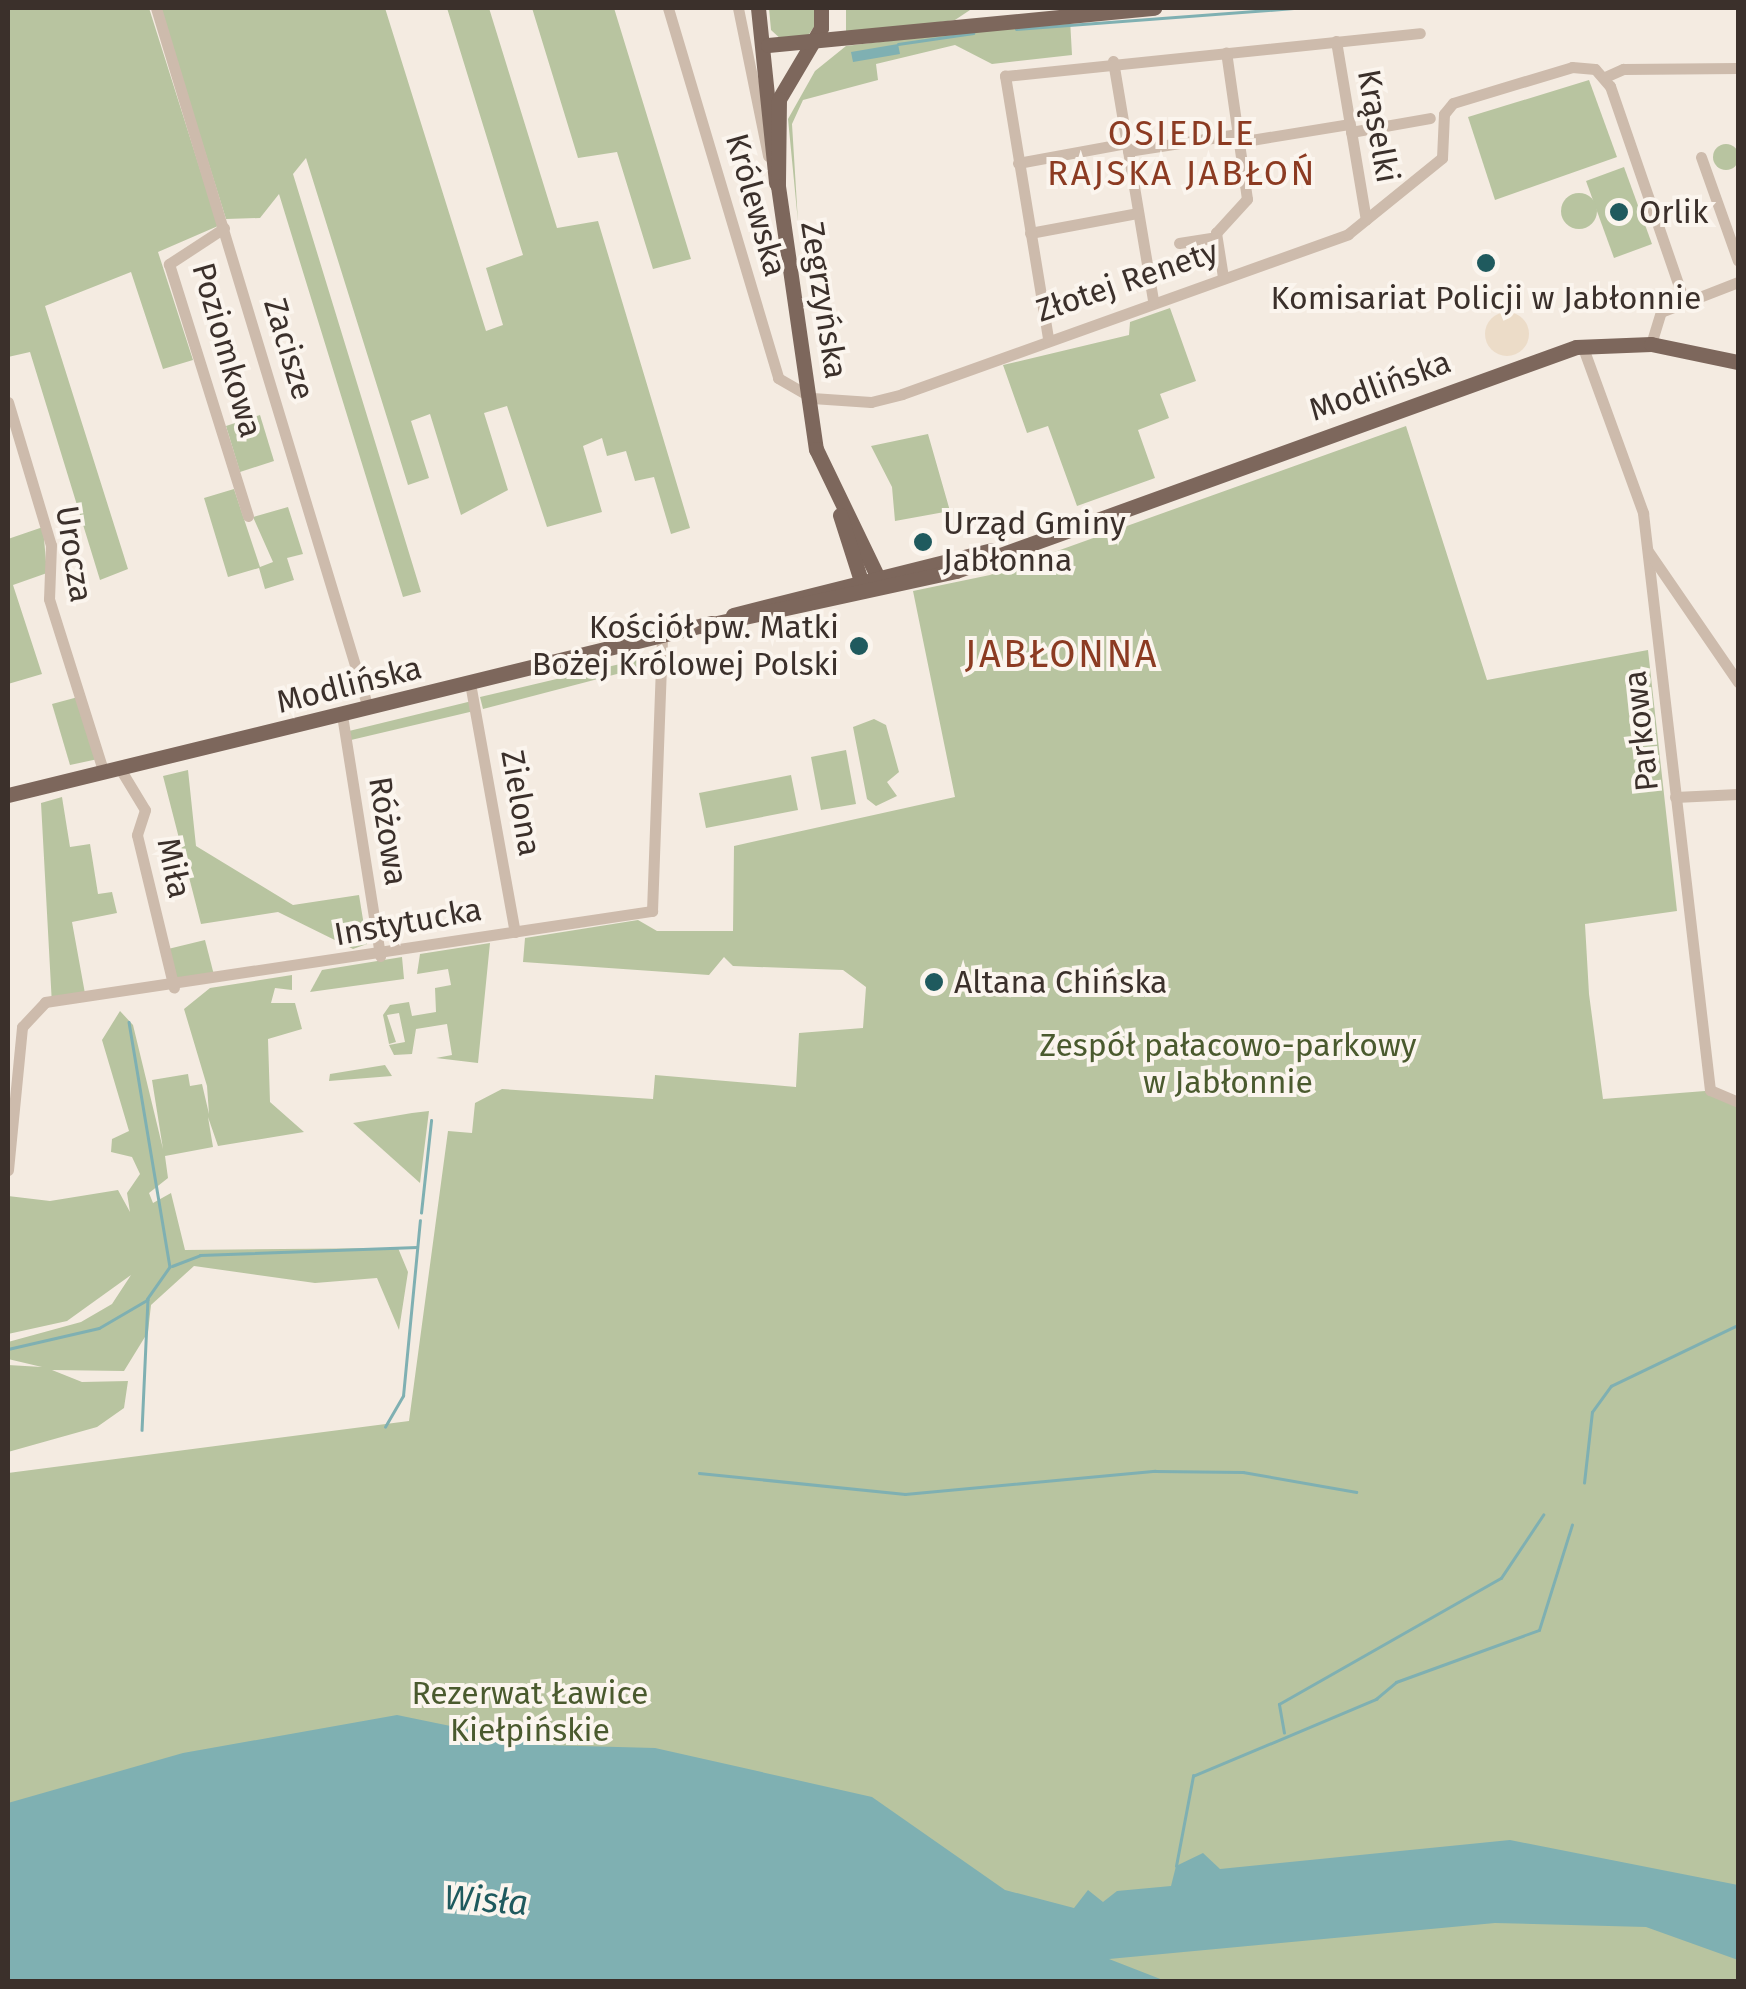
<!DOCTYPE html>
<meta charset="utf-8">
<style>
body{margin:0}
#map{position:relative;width:1746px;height:1989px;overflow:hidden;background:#f4ebe1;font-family:"Fira Sans",sans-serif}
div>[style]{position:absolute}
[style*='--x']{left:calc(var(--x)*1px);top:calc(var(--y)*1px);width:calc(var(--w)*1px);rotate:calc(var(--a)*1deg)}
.green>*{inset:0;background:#b8c4a0}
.round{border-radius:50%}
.plaza>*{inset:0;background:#ecdcc8}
.water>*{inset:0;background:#7fb0b2}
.stream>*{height:2.5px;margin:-1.25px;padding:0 1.25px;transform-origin:1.25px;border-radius:1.25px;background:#7fb0b2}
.minor>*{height:11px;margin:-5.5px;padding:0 5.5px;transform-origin:5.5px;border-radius:5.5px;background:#cdbbac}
.major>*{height:15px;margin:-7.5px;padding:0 7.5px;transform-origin:7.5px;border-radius:7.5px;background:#7d675c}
.dots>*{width:28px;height:28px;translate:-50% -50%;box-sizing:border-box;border:5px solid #fbf5ee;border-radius:50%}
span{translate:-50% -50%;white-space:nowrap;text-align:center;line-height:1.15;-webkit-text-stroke:8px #fbf5ee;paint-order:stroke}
.street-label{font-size:32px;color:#3b302b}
.poi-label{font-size:32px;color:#3b302b}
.left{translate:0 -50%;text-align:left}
.right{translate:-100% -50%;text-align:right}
.park-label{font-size:32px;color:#4a5a2e}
.neighbourhood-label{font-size:35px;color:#8c3b22;letter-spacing:2.5px}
.water-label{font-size:35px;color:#1f5a5e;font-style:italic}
.quarter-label{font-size:38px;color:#8c3b22;letter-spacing:2.5px}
.frame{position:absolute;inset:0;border:10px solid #3b302b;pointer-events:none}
</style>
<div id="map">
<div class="green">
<div style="clip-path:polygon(8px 8px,149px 8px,218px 226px,158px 252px,193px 360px,163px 369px,131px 272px,45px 306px,128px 569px,100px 580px,30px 352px,8px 357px)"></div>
<div style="clip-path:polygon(160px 8px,385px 8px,486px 331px,503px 325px,486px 268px,523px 255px,447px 8px,489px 8px,557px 228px,598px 221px,690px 528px,671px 534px,654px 477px,635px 481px,626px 451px,607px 456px,602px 438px,583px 446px,602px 512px,547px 527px,507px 406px,484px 413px,508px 490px,461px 515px,430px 414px,411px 421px,429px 478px,408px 485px,306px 158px,293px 174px,421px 592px,403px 597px,279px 194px,260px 218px,226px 219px)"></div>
<div style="clip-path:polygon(532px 8px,614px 8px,691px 259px,653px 269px,617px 152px,578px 158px)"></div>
<div style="clip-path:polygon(769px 8px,815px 8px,816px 24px,807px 37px,783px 41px,771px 30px)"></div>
<div style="clip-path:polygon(846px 8px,973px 8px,955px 20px,846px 35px)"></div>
<div style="clip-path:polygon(1070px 19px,1072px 55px,992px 64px,955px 45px,876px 64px,878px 80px,803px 100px,792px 124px,798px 222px,788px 119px,815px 71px,846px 46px)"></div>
<div style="clip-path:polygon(1589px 80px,1617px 157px,1495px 200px,1468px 117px)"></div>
<div class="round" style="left:1713px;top:144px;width:26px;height:26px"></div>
<div style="clip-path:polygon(1624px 167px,1652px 244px,1614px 258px,1586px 181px)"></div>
<div class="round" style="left:1561px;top:193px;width:36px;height:36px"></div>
<div style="clip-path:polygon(1170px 308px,1196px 381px,1160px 394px,1169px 418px,1138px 430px,1155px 478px,1077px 506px,1048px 426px,1027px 433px,1003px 365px,1129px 335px,1130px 322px)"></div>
<div style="clip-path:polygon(260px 415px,274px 461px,240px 472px,226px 426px)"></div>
<div style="clip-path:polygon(1406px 426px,1487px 680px,1648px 650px,1677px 911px,1585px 924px,1589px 994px,1603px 1099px,1705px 1091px,1738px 1105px,1738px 1981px,8px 1981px,8px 1473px,409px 1421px,448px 1131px,472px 1133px,475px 1103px,502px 1089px,653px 1099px,655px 1075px,796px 1087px,799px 1033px,863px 1028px,866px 987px,843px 970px,733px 966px,724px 957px,709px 975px,523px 962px,525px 938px,638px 920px,657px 931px,733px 931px,734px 846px,955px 797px,913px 591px,990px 575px)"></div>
<div style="clip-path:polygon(928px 434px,950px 511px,895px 521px,892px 487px,871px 446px)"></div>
<div style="clip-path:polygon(234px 489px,260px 567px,273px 562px,253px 517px,288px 507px,303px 554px,287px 558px,294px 580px,265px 589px,259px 568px,228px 577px,204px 498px)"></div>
<div style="clip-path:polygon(43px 527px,47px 573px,13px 585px,42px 674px,8px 684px,8px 539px)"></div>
<div style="clip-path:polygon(658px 655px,659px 663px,483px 709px,480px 697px)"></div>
<div style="clip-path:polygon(78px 697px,98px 759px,70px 765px,52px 704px)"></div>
<div style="clip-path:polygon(472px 701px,474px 711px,351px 740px,349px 731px)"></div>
<div style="clip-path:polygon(874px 719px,886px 725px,899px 772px,887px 782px,897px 796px,876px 806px,867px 799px,853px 727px)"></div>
<div style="clip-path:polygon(846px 750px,856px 804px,821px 810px,811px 757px)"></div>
<div style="clip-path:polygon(188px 770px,196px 846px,293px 905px,359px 895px,367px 944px,353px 949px,278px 912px,201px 924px,163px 776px)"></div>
<div style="clip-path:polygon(791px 775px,798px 810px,706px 828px,699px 793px)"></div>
<div style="clip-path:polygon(62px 797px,70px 847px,90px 844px,98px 894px,112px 892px,117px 913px,72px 922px,86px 999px,52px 1005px,41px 803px)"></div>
<div style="clip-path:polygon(205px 940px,214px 975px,176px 978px,168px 949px)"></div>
<div style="clip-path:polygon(490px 943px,478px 1063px,436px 1058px,452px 1055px,447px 1024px,416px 1029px,412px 1054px,394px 1055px,389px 1045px,405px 1042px,399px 1013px,387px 1015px,396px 1042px,389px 1044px,383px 1015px,390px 1005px,409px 1002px,412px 1016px,436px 1012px,435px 988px,451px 985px,448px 969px,417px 974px,420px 954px)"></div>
<div style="clip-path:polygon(402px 957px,404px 979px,310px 992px,322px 970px)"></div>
<div style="clip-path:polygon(292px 975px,292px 990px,275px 988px,271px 1003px,295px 1003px,302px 1029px,268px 1039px,270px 1102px,304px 1132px,218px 1146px,208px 1117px,213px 1147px,165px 1156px,168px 1178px,149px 1193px,153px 1203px,171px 1193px,185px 1250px,398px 1248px,408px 1272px,399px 1330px,377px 1278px,315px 1283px,194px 1266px,151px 1305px,148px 1332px,124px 1371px,52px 1370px,82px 1382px,128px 1381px,124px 1408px,97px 1427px,8px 1452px,8px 1365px,42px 1367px,8px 1359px,8px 1342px,81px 1322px,112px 1304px,131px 1275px,67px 1321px,8px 1334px,8px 1196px,50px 1201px,118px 1190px,130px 1212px,127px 1193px,140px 1174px,132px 1157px,111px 1152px,112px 1139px,129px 1131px,102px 1040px,120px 1011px,133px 1025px,163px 1149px,152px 1080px,188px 1074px,190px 1086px,202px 1084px,209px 1114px,207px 1086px,184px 1009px,210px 988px)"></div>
<div style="clip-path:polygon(385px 1065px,392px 1076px,329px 1081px,330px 1074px)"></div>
<div style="clip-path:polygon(429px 1111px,420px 1183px,353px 1123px,412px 1113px)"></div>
</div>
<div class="plaza">
<div class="round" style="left:1485px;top:312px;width:44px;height:44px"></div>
</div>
<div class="water">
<div style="clip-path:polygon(898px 44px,900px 54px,853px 62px,851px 52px)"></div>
<div style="clip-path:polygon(397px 1715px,543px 1745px,655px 1748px,872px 1797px,1005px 1890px,1074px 1908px,1088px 1890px,1103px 1902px,1117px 1891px,1171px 1886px,1176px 1866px,1203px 1853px,1220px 1869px,1510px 1840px,1738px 1885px,1738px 1960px,1646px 1927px,1495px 1923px,1109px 1959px,1168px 1982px,8px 1981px,8px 1803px,183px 1753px)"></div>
</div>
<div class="stream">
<div style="--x:1016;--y:29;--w:278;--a:-4.3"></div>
<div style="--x:898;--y:44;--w:76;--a:-8.3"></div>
<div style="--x:129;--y:1022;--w:248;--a:80.5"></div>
<div style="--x:170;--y:1267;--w:39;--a:125"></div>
<div style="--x:148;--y:1299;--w:131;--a:92.6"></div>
<div style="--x:421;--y:1213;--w:93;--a:-83.8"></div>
<div style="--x:172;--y:1266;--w:30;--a:-21"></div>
<div style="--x:200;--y:1255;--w:217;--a:-2.1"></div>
<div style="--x:8;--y:1349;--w:93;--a:-13"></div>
<div style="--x:99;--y:1328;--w:56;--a:-30.3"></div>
<div style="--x:385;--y:1427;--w:36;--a:-60"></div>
<div style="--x:403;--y:1396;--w:176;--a:-84.5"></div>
<div style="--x:699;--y:1473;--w:207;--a:5.8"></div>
<div style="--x:905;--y:1494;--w:251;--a:-5.3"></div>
<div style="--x:1155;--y:1471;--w:88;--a:0.7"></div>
<div style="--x:1243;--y:1472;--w:115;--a:10"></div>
<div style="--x:1584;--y:1483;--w:71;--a:-83.6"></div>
<div style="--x:1592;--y:1412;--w:32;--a:-54"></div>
<div style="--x:1611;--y:1386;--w:141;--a:-25.7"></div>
<div style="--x:1284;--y:1733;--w:29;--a:-100"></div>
<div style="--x:1279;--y:1704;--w:255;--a:-29.6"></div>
<div style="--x:1501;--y:1578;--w:76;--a:-56.3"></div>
<div style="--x:1176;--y:1866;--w:92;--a:-79.3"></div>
<div style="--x:1193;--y:1776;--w:199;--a:-22.8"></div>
<div style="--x:1376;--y:1699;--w:26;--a:-40"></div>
<div style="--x:1396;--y:1682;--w:152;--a:-20"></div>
<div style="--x:1539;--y:1630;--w:110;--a:-72.6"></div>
</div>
<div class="minor">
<div style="--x:156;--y:8;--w:731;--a:73.15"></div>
<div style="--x:668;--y:8;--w:386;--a:73.4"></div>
<div style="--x:778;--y:378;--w:39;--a:30"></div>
<div style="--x:812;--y:398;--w:59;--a:3.9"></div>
<div style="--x:871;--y:402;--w:32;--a:-14"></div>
<div style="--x:902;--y:394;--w:474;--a:-19.7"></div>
<div style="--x:1348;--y:234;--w:121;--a:-39"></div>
<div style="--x:1442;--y:158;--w:44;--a:-87.4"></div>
<div style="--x:1444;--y:114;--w:14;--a:-51"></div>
<div style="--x:1453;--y:103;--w:124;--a:-16.8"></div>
<div style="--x:1572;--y:67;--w:23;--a:5"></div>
<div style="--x:1595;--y:69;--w:23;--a:49"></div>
<div style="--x:1610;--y:86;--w:227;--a:71"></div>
<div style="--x:738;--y:8;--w:151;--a:78.5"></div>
<div style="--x:1336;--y:41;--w:181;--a:80.5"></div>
<div style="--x:1113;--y:61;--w:243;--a:80.5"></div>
<div style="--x:1605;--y:77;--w:20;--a:-24"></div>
<div style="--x:1623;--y:69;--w:115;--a:-0.5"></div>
<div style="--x:1351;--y:132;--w:80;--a:-10"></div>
<div style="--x:1239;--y:142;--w:111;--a:-9.3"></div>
<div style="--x:1128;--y:151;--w:111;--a:-8.8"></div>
<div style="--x:1701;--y:157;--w:110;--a:70.4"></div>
<div style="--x:1018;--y:163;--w:111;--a:-10.4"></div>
<div style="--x:224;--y:228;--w:66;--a:146.8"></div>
<div style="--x:169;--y:264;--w:264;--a:72.6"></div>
<div style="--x:1030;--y:233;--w:110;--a:-10.5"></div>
<div style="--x:1179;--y:243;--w:37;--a:-9"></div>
<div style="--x:1223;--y:277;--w:45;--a:-99"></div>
<div style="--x:1216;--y:233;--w:46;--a:-47.6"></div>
<div style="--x:1247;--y:199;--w:148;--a:-98.1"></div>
<div style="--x:1048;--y:338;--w:266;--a:-99.3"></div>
<div style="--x:1005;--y:76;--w:417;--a:-5.9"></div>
<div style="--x:1651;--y:344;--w:34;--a:-73"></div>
<div style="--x:1661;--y:312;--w:83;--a:-21.3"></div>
<div style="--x:1582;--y:345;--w:179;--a:70"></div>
<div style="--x:1643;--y:513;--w:581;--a:83.38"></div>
<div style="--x:1710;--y:1090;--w:30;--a:23"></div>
<div style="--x:8;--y:402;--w:149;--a:73.3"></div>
<div style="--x:51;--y:545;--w:54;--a:92.1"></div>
<div style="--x:49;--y:599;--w:179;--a:72.5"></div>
<div style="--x:1648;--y:551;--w:159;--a:55.5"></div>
<div style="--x:470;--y:683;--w:253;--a:79.8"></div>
<div style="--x:342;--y:715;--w:244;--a:81"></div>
<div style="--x:119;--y:767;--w:50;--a:58.8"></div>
<div style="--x:145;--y:810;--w:26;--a:108"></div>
<div style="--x:137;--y:835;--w:157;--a:76.4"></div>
<div style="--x:1675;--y:797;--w:63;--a:-2.7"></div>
<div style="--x:8;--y:1170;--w:144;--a:-84.4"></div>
<div style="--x:22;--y:1027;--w:34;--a:-47"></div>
<div style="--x:45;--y:1002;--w:614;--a:-8.53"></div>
<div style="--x:652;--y:911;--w:275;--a:-87.9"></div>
</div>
<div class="major">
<div style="--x:758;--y:8;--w:176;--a:84.1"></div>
<div style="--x:821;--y:8;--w:20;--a:90"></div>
<div style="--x:821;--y:28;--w:82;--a:120.6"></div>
<div style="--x:779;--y:99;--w:87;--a:90.7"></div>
<div style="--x:778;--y:186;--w:266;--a:81.8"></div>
<div style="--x:816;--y:449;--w:143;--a:64.3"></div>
<div style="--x:768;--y:45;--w:388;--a:-5.5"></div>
<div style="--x:840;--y:515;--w:79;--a:72.3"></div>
<div style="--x:733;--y:615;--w:267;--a:-14.1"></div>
<div style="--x:703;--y:626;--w:259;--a:-12.3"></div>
<div style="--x:956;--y:571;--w:659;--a:-19.86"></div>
<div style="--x:1576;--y:347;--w:75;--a:-2.3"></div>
<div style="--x:1651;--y:344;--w:89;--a:11.7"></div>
<div style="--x:8;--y:795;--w:724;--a:-13.75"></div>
</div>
<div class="dots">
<div style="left:1619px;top:212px;background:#1f5a5e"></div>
<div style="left:1486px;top:263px;background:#1f5a5e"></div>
<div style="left:923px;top:542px;background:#1f5a5e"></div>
<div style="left:859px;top:646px;background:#1f5a5e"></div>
<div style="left:934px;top:982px;background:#1f5a5e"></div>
</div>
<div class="street-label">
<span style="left:1378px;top:126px;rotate:80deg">Krąselki</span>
<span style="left:756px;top:205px;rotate:74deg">Królewska</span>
<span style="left:1127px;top:281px;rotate:-19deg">Złotej Renety</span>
<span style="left:824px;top:300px;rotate:81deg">Zegrzyńska</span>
<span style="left:289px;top:349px;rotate:73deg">Zacisze</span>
<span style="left:227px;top:350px;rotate:74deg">Poziomkowa</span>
<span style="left:1380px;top:386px;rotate:-20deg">Modlińska</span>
<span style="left:74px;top:554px;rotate:81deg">Urocza</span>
<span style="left:349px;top:685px;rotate:-14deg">Modlińska</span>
<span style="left:1641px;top:731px;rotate:-96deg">Parkowa</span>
<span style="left:521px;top:803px;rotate:80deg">Zielona</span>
<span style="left:388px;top:831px;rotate:81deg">Różowa</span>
<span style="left:174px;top:868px;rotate:78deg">Miła</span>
<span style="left:408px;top:922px;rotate:-10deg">Instytucka</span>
</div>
<div class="poi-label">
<span class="left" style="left:1639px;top:212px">Orlik</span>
<span style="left:1486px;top:298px">Komisariat Policji w Jabłonnie</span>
<span class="left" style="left:943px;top:542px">Urząd Gminy<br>Jabłonna</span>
<span class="right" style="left:839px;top:646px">Kościół pw. Matki<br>Bożej Królowej Polski</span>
<span class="left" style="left:954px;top:982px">Altana Chińska</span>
</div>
<div class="park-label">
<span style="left:1228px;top:1064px">Zespół pałacowo-parkowy<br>w Jabłonnie</span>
<span style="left:530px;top:1712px">Rezerwat Ławice<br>Kiełpińskie</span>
</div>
<div class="neighbourhood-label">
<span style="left:1182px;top:153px">OSIEDLE<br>RAJSKA JABŁOŃ</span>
</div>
<div class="water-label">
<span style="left:486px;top:1900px;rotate:4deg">Wisła</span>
</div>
<div class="quarter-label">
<span style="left:1062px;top:655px">JABŁONNA</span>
</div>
<div class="frame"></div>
</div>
